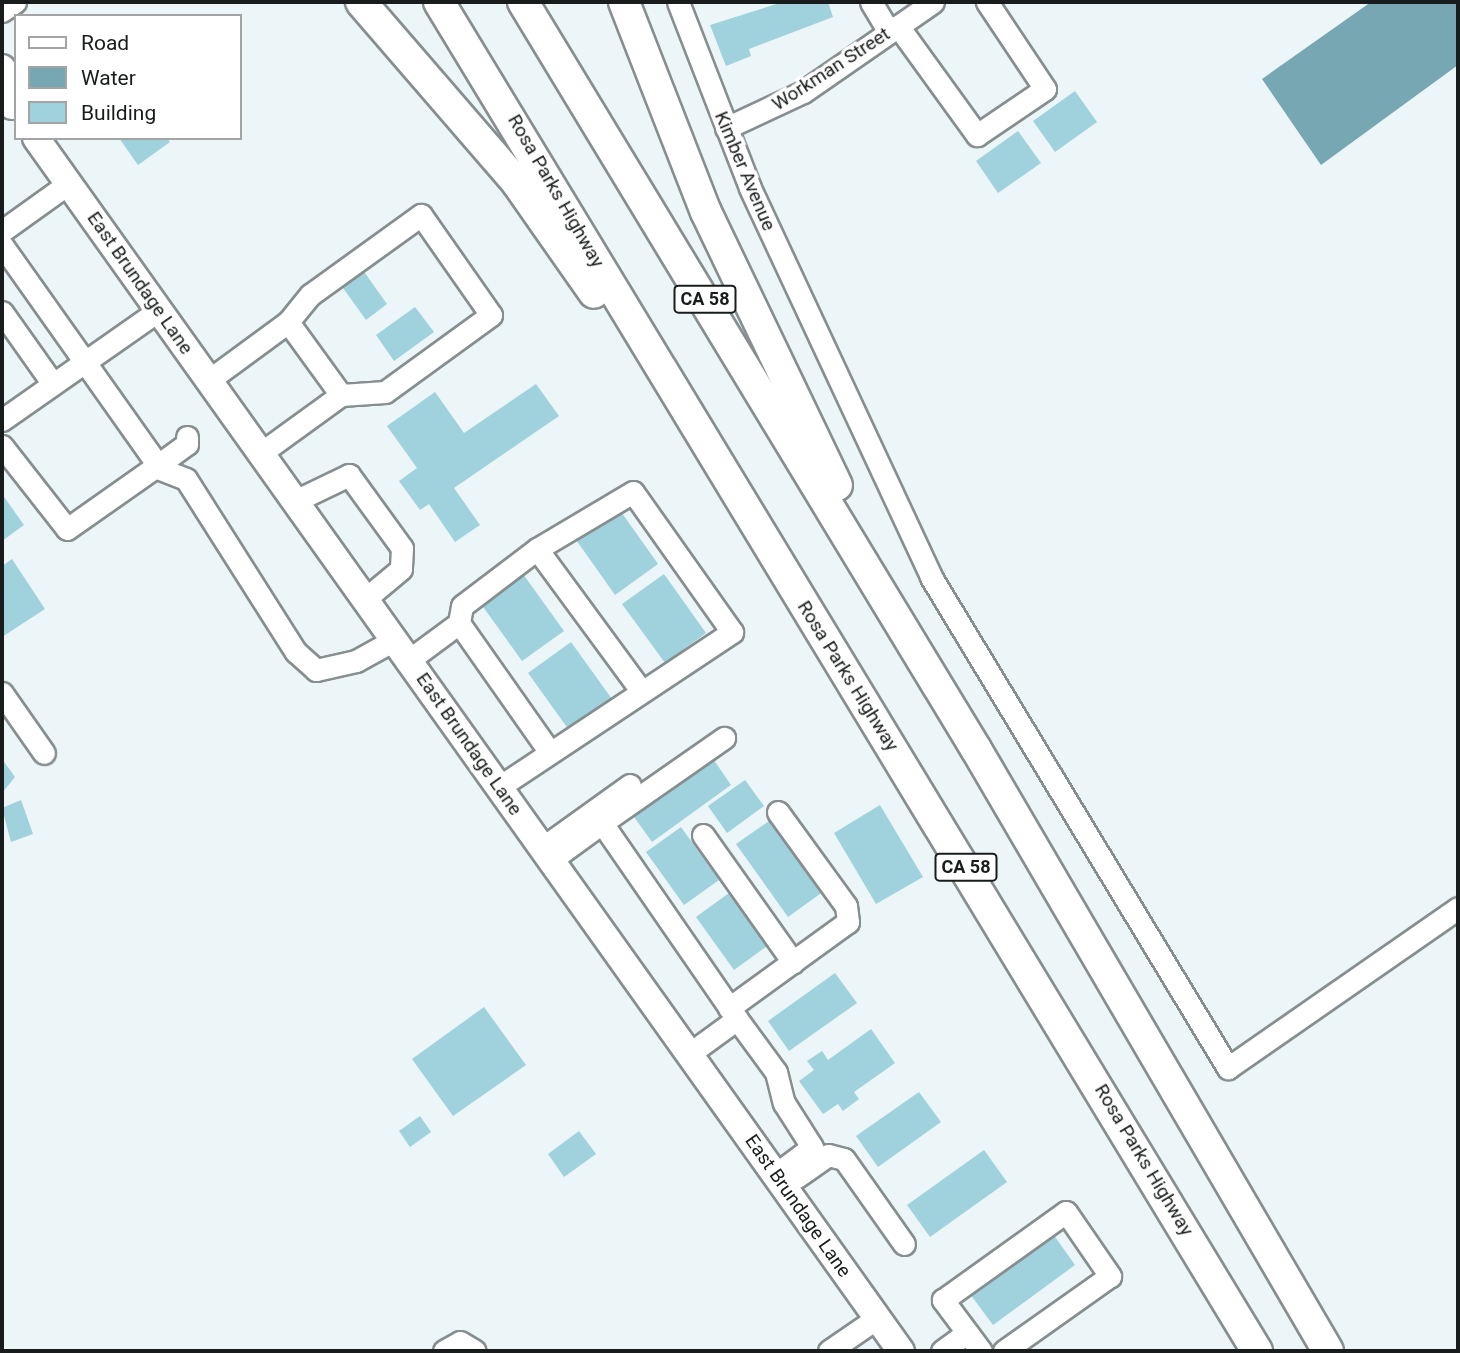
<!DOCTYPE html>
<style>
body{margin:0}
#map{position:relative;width:1460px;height:1353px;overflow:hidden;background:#ecf5f7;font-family:Roboto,sans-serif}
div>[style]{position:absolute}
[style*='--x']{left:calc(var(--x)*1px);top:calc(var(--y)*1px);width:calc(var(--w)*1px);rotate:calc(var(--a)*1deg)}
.water>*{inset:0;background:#76a7b2}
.building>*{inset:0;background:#9fd2dd}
.roads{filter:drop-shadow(2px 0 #878e90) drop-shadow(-2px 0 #878e90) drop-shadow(0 2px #878e90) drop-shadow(0 -2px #878e90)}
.minor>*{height:21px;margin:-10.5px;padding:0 10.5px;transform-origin:10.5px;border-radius:10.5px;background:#fff}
.major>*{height:26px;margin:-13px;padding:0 13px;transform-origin:13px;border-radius:13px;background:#fff}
.highway>*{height:30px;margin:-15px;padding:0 15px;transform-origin:15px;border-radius:15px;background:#fff}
span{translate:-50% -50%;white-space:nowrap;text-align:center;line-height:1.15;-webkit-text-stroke:7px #fff;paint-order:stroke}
.shield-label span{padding:2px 5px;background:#fff;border:2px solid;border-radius:5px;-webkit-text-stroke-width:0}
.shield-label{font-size:18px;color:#191c1c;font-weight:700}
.street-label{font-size:19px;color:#191c1c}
.frame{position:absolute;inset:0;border:4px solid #191c1c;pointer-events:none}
.legend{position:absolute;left:14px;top:14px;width:228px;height:126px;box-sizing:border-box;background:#fff;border:2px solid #a3a4a4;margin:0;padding:9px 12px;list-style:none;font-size:21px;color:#191c1c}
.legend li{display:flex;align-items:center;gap:14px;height:35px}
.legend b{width:35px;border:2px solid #a3a4a4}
</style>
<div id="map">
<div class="water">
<div style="clip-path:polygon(1371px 2px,1458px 2px,1458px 65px,1321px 165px,1262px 79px)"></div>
</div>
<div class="building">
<div style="clip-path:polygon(783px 2px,828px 2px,833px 17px,749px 49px,751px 56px,726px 66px,710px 25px)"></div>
<div style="clip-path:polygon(1075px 91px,1097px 122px,1055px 152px,1033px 121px)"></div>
<div style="clip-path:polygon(1018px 131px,1041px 163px,998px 193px,976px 161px)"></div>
<div style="clip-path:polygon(119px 138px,167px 138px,170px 142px,138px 165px)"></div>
<div style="clip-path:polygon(360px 266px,387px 304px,366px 320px,338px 281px)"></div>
<div style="clip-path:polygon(415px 307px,434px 332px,394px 361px,376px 335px)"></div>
<div style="clip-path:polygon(536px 384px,559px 416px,454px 488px,480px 525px,455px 542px,429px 504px,420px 510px,399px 481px,417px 468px,387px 426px,435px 392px,464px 433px)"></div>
<div style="clip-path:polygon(2px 494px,24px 525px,2px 541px)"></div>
<div style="clip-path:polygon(617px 506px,658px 564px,615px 595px,574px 537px)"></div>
<div style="clip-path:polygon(12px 559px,45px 609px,2px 637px,2px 566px)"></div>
<div style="clip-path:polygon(523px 574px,564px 631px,522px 661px,481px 604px)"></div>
<div style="clip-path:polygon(664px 574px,706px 633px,665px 663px,622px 604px)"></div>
<div style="clip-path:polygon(571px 642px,612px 699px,569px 730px,528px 673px)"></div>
<div style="clip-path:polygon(709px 753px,731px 785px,652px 842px,629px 810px)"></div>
<div style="clip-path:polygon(2px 759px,15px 777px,2px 793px)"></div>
<div style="clip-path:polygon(745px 780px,764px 806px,727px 833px,708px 806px)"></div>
<div style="clip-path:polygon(21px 800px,33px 834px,11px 842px,2px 808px)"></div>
<div style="clip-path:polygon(880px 805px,923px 877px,876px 904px,834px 833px)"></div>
<div style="clip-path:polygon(772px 819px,824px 891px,788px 917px,736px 844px)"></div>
<div style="clip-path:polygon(681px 827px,719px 880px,684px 905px,646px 852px)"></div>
<div style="clip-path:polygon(729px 893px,767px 946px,734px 970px,696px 917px)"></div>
<div style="clip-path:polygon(835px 973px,857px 1003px,789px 1051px,768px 1021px)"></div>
<div style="clip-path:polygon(484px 1007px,526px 1065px,453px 1116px,412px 1059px)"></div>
<div style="clip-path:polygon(871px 1029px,895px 1063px,854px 1092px,859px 1099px,843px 1111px,838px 1104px,823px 1114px,799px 1081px,814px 1070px,807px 1061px,822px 1051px,828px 1060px)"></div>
<div style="clip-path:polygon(919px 1092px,941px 1122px,878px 1167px,856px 1136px)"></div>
<div style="clip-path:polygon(420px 1116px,431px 1132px,410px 1147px,399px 1131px)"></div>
<div style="clip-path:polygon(579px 1131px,596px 1154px,564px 1177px,548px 1154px)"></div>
<div style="clip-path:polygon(984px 1150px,1007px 1182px,930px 1237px,907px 1205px)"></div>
<div style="clip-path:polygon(1053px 1234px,1075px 1265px,993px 1325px,970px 1294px)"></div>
</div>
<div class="roads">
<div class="minor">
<div style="--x:678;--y:2;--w:199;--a:68.8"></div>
<div style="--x:750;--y:188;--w:429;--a:65"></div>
<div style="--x:931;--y:577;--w:574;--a:58.83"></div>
<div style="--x:1228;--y:1068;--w:280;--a:-34.8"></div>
<div style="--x:871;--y:2;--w:35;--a:59"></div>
<div style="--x:2;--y:11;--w:16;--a:-35"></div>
<div style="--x:898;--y:26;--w:135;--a:54.1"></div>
<div style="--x:977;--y:135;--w:82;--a:-34.1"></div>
<div style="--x:1045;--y:89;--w:105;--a:-123.7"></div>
<div style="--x:726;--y:128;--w:85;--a:-25.1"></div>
<div style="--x:803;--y:92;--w:158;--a:-34.7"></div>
<div style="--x:2;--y:231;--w:82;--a:-35.6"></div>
<div style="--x:2;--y:245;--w:270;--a:54.7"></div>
<div style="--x:158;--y:465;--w:36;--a:-36"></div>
<div style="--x:187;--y:444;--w:7;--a:-90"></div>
<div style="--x:2;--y:312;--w:88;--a:54.7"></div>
<div style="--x:288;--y:322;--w:90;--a:54"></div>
<div style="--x:209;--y:380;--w:98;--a:-36.3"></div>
<div style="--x:288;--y:322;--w:35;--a:-51"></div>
<div style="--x:310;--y:295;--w:137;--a:-35.8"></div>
<div style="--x:421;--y:215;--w:122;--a:55"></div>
<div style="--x:491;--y:315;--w:131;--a:144"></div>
<div style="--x:385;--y:392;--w:44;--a:176.1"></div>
<div style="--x:341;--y:395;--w:99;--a:144.1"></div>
<div style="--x:2;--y:420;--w:192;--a:-35"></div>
<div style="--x:2;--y:446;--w:105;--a:51.9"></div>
<div style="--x:67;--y:529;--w:111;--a:-35.1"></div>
<div style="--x:155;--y:467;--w:33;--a:21"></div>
<div style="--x:186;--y:479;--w:205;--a:57.6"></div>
<div style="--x:296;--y:652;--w:27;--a:42"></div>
<div style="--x:316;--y:670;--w:41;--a:-12.7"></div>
<div style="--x:356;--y:661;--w:43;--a:-28.9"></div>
<div style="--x:295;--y:501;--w:60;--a:-25.7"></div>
<div style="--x:349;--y:475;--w:90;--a:54"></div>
<div style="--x:402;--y:548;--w:21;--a:93"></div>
<div style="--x:401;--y:569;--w:47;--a:140.2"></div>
<div style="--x:537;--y:549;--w:177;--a:53.7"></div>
<div style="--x:409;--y:660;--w:62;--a:-36.5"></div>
<div style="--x:2;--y:693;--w:73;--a:55"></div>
<div style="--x:499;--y:787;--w:280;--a:-33.6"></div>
<div style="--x:732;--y:632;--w:171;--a:-125.3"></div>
<div style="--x:633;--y:492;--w:112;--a:149.3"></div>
<div style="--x:537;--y:549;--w:94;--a:142.8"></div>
<div style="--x:462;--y:606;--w:17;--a:100"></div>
<div style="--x:459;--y:623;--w:156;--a:54.9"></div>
<div style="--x:602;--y:823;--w:149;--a:-34.9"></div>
<div style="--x:703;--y:835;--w:156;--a:54.7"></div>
<div style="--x:542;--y:848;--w:108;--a:-35.6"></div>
<div style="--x:551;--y:860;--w:63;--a:-36"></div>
<div style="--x:602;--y:823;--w:238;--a:55.4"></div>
<div style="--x:729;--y:1008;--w:147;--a:-35.9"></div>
<div style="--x:848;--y:922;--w:16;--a:-97"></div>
<div style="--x:846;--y:906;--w:116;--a:-125.9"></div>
<div style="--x:689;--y:1054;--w:59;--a:-36.1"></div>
<div style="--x:737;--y:1019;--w:66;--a:53.7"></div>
<div style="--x:776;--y:1072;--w:32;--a:76"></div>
<div style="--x:784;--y:1103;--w:52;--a:57.5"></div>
<div style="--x:812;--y:1147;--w:46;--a:142.9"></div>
<div style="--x:797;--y:1177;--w:38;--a:-35"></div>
<div style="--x:828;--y:1155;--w:16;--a:14"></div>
<div style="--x:844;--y:1159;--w:104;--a:54.8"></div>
<div style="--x:444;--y:1351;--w:18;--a:-29"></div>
<div style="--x:460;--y:1342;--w:17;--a:31"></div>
<div style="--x:829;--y:1351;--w:58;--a:-34.5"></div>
<div style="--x:942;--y:1351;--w:31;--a:-36"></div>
<div style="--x:981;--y:1351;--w:64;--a:-126.7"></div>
<div style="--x:943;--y:1300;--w:151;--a:-35.6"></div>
<div style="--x:1066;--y:1212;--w:78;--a:55.5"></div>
<div style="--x:1110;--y:1276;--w:130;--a:144.7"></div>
</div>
<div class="major">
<div style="--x:2;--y:68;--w:14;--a:56"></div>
<div style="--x:10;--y:80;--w:26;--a:86"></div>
<div style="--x:36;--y:138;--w:1490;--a:54.51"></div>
</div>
<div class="highway">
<div style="--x:361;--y:2;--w:239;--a:49.2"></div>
<div style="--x:517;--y:183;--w:134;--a:55"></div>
<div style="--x:439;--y:2;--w:1578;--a:58.77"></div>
<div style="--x:523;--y:2;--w:874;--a:58.77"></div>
<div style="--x:976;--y:749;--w:697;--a:59.68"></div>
<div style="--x:624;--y:2;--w:225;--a:68.7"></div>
<div style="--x:706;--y:212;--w:303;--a:64.4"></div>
</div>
</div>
<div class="shield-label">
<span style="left:705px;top:299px">CA 58</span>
<span style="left:966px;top:867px">CA 58</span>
</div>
<div class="street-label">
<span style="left:831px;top:69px;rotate:-33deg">Workman Street</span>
<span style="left:745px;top:171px;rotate:67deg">Kimber Avenue</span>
<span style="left:556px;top:191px;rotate:60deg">Rosa Parks Highway</span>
<span style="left:140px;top:283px;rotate:55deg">East Brundage Lane</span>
<span style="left:848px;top:676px;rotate:58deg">Rosa Parks Highway</span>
<span style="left:469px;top:744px;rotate:55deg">East Brundage Lane</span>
<span style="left:1144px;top:1160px;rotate:59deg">Rosa Parks Highway</span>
<span style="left:798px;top:1206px;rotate:55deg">East Brundage Lane</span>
</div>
<div class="frame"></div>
<ul class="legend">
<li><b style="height:9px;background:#fff"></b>Road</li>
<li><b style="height:19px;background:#76a7b2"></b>Water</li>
<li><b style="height:19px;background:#9fd2dd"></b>Building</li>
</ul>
</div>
